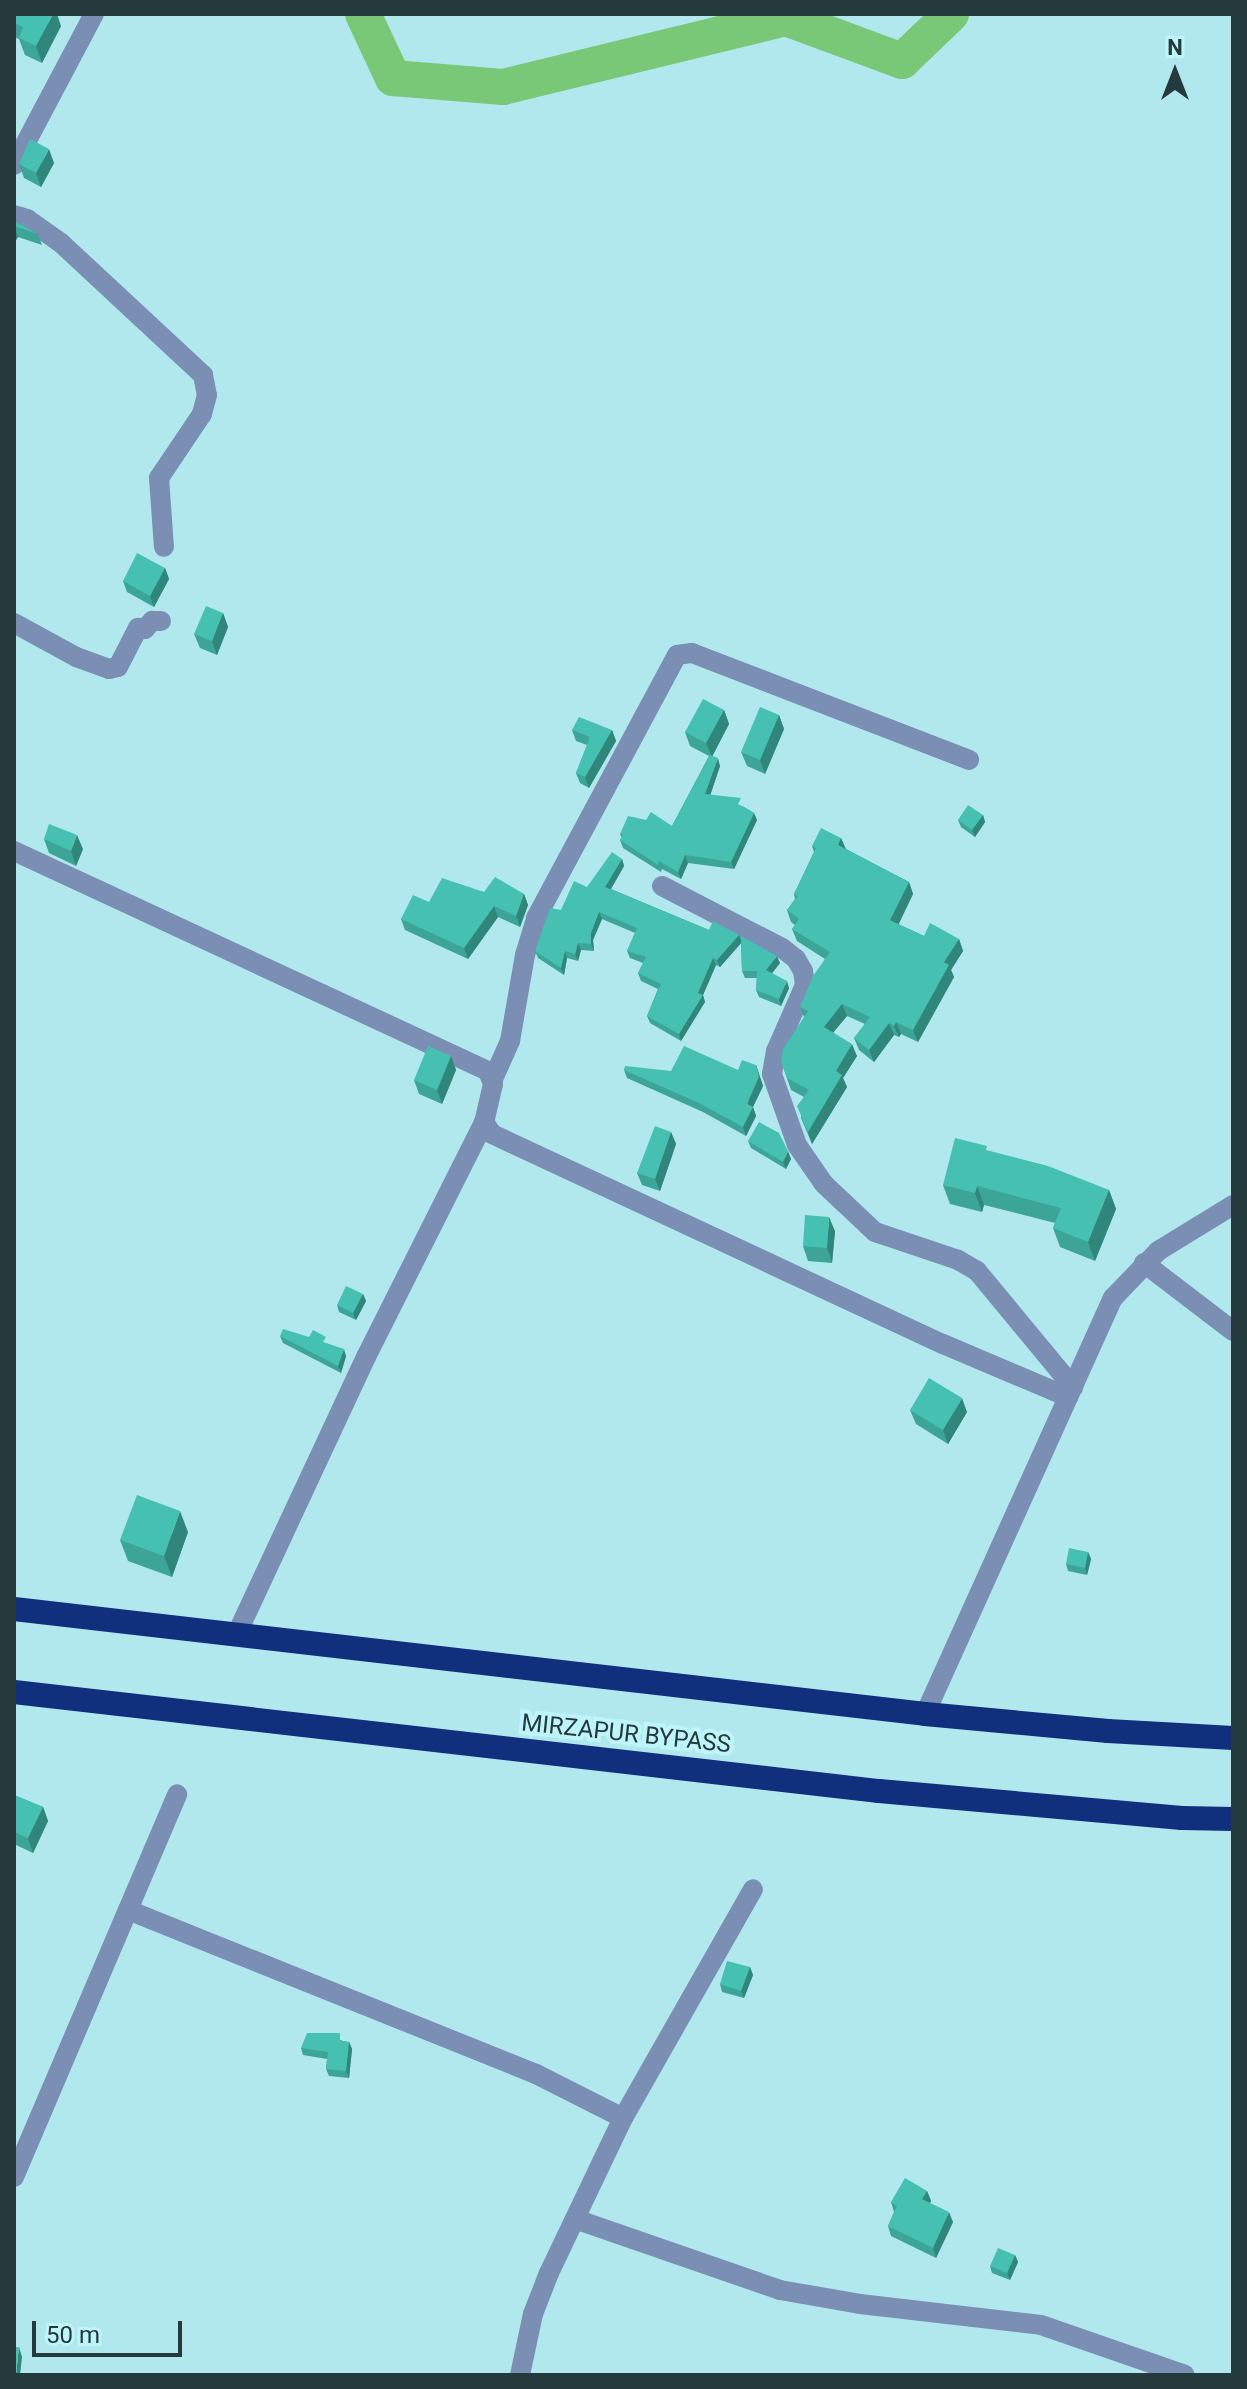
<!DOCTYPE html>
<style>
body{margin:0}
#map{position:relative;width:1247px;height:2389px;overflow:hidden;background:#b1e8ee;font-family:Roboto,sans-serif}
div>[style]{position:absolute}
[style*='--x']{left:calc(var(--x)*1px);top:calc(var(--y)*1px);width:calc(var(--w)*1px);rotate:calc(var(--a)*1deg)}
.river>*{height:36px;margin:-18px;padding:0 18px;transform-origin:18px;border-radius:18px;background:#79c878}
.minor>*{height:20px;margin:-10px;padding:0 10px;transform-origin:10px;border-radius:10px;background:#7b8eb4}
.highway>*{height:24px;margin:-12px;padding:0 12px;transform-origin:12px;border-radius:12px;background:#102f7d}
.wall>*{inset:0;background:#3ca598}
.shaded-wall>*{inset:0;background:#31867c}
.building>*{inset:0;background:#46c0b1}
span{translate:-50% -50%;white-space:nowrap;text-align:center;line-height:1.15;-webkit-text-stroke:8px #bef5fb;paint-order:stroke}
.street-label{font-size:24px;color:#243a3c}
.frame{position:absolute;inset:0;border:16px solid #243a3c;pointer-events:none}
.north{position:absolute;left:1135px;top:32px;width:80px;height:80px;-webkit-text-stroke:6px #bef5fb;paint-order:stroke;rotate:0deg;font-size:22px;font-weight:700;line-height:32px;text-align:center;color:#243a3c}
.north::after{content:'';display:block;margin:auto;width:28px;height:36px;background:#243a3c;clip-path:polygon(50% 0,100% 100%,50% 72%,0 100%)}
.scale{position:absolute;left:32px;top:2321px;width:150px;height:36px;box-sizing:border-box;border:4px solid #243a3c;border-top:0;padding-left:10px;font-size:24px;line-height:28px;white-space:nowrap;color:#243a3c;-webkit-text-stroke:6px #bef5fb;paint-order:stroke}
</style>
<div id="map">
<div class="river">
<div style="--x:363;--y:14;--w:71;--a:64.9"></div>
<div style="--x:393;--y:78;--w:110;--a:4.7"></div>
<div style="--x:503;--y:87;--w:291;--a:-13.7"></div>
<div style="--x:786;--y:18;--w:124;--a:20.3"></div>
<div style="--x:902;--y:61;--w:68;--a:-43.8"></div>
</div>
<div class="minor">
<div style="--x:14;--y:165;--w:171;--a:-62.1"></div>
<div style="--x:14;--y:215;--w:14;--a:17"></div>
<div style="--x:27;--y:219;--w:42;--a:35.2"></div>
<div style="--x:61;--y:243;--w:194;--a:42.9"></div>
<div style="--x:203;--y:375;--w:20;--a:79"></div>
<div style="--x:207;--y:395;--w:20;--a:105"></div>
<div style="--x:202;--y:414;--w:77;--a:123.9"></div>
<div style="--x:159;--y:478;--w:69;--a:85.9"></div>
<div style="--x:14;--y:623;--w:71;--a:28.7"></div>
<div style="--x:76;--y:657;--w:35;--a:20"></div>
<div style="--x:109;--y:669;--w:9;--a:-13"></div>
<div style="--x:118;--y:667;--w:44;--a:-62.9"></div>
<div style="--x:138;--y:628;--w:7;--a:8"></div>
<div style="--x:145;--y:629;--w:11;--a:-49"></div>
<div style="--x:152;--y:621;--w:9;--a:0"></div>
<div style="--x:14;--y:851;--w:523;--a:24.9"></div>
<div style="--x:488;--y:1071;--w:14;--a:69"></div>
<div style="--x:493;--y:1084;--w:39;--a:103"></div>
<div style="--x:484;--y:1122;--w:14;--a:56"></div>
<div style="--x:492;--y:1134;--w:497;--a:25"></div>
<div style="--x:943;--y:1344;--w:136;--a:23"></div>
<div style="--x:662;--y:886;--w:135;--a:27.3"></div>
<div style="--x:782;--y:948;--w:18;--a:38"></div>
<div style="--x:796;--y:959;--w:14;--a:60"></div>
<div style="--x:803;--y:971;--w:14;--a:82"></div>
<div style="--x:805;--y:985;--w:72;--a:113.7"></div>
<div style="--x:776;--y:1051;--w:23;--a:100"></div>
<div style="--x:772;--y:1074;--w:75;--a:70.6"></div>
<div style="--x:797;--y:1145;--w:47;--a:55.3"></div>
<div style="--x:824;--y:1184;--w:70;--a:43.3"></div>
<div style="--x:875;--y:1232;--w:88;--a:18.6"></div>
<div style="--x:958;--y:1260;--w:22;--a:30"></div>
<div style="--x:977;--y:1271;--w:151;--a:50.4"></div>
<div style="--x:493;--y:1079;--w:42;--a:-65.9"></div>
<div style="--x:510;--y:1041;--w:87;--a:-80.1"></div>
<div style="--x:525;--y:955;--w:39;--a:-73"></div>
<div style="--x:536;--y:918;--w:298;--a:-61.8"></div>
<div style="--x:677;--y:655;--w:15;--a:-8"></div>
<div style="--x:692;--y:653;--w:297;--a:21.1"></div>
<div style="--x:1144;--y:1263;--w:112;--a:37.4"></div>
<div style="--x:240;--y:1627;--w:298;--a:-65"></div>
<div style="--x:366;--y:1357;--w:263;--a:-63.3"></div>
<div style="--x:925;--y:1714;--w:457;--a:-65.7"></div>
<div style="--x:1113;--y:1298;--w:65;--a:-46.2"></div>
<div style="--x:1158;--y:1251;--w:88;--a:-31.5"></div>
<div style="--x:128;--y:1910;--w:440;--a:21.9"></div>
<div style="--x:536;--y:2074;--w:97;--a:26.8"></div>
<div style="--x:14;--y:2177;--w:416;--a:-66.9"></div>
<div style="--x:575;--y:2219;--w:217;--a:19.1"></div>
<div style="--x:780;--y:2290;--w:81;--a:9.9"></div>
<div style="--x:860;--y:2304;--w:182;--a:6.6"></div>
<div style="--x:1041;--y:2325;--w:152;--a:19.1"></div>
<div style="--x:520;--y:2375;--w:62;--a:-78"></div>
<div style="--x:533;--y:2314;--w:44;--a:-68.7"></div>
<div style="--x:549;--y:2273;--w:172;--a:-64.5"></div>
<div style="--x:623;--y:2118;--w:263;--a:-60.4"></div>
</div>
<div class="highway">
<div style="--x:14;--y:1609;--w:917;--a:6.57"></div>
<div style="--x:925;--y:1714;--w:184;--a:5.3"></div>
<div style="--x:1108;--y:1731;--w:125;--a:3.2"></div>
<div style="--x:14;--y:1692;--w:871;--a:6.53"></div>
<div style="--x:879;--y:1791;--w:304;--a:5.1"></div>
<div style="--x:1182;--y:1818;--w:51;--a:1.1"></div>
</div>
<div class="wall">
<div style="clip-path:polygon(14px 14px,61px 26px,42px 63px,25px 55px,19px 39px,14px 37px)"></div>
<div style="clip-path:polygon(54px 163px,41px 187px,24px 178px,19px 164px)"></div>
<div style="clip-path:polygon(14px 221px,38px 234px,42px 245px,18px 237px,14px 243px)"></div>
<div style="clip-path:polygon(165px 568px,169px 579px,154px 607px,127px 592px,123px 581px)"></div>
<div style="clip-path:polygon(223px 613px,228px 627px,217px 655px,200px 648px,194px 634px)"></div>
<div style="clip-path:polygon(724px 710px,729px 724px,712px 756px,720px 766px,710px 795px,744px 807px,754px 813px,757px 820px,734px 869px,688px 863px,681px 879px,662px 869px,661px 872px,623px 848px,620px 840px,622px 838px,620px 834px,646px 820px,672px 826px,709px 756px,690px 746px,685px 732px)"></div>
<div style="clip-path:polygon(779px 715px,784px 729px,765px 774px,747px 766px,741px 752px)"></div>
<div style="clip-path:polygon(572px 730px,612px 730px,616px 741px,589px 788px,580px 783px,576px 773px,587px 745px,576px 741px)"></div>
<div style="clip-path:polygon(983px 815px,985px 822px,975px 837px,961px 827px,958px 820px)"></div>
<div style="clip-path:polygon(841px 838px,846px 849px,909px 882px,913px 894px,898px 924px,924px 936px,959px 939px,963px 951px,951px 970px,954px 977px,918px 1042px,901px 1034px,899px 1037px,894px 1035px,874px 1062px,859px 1050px,854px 1038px,865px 1024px,847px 1016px,833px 1032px,857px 1056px,843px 1078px,847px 1087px,812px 1144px,801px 1118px,804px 1097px,791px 1090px,781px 1061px,804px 1017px,800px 1007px,825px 959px,797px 941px,792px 929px,795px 925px,791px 922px,787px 910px,795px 899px,794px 894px,814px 852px,812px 846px)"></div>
<div style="clip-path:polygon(44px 839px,83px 849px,76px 866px,49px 853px)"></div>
<div style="clip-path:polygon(622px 859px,624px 866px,611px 889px,709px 930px,739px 935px,741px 939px,780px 963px,772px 973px,789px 988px,781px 1006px,759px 997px,756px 990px,757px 978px,745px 978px,742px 971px,741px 943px,720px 967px,716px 965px,703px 995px,705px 1002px,681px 1041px,650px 1023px,647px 1016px,658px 989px,641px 981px,638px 973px,643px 963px,630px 958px,627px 951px,635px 933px,602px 919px,593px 940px,594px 951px,581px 950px,578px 961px,567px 958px,564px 975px,538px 958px,535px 951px,561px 910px)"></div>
<div style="clip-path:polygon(484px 892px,524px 894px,528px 905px,520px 927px,498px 917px,468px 959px,405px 930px,401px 919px,429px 902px)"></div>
<div style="clip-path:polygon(451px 1056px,456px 1070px,442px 1104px,419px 1094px,414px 1080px)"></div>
<div style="clip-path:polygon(756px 1065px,763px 1086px,753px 1107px,756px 1116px,746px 1136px,703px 1112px,627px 1078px,624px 1070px,671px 1071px,738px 1070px)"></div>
<div style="clip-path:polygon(671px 1132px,676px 1144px,660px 1191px,642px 1185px,637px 1173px)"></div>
<div style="clip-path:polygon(748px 1141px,791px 1159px,786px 1169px,751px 1148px)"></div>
<div style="clip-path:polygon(989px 1151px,1109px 1190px,1116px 1209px,1095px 1261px,1060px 1247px,1053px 1228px,1055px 1223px,984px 1205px,982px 1212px,950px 1204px,943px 1185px)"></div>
<div style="clip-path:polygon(835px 1231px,832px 1263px,808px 1261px,803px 1246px)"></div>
<div style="clip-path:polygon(363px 1294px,366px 1301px,356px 1320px,339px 1312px,337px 1305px)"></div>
<div style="clip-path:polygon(280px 1336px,329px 1344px,346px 1356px,341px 1373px,283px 1343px)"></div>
<div style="clip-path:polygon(910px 1410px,967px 1412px,948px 1444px,916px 1424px)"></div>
<div style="clip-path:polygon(188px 1532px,172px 1577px,128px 1561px,120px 1540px)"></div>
<div style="clip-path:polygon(1088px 1552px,1091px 1559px,1087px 1575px,1068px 1571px,1066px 1564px)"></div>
<div style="clip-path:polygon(14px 1795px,43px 1807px,48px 1821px,33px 1853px,14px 1844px)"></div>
<div style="clip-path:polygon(750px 1967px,753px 1975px,744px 1998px,722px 1992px,720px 1984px)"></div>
<div style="clip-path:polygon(342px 2040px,342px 2041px,349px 2042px,352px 2049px,349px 2078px,329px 2076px,326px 2069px,327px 2059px,303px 2055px,301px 2048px)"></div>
<div style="clip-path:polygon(927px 2191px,931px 2201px,930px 2203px,953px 2222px,936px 2258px,891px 2236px,888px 2226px,894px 2212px,891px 2202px)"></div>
<div style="clip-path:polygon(1015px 2255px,1018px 2262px,1010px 2280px,992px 2273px,990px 2266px)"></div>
</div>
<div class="shaded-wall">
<div style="clip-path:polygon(53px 14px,57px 14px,61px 26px,42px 63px,36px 46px)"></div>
<div style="clip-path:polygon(49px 149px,54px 163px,41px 187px,36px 173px)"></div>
<div style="clip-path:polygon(14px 227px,18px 237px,14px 243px)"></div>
<div style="clip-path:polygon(165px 568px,169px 579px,154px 607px,150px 596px)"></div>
<div style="clip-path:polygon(223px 613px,228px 627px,217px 655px,212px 641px)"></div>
<div style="clip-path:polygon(724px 710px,729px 724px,712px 757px,706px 743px)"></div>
<div style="clip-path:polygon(779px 715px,784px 729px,765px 774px,760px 760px)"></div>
<div style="clip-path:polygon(612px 730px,616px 741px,589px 788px,585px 777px)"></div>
<div style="clip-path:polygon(718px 758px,720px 766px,708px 802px,705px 794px)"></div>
<div style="clip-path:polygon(754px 813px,757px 820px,734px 869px,731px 862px)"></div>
<div style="clip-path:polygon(983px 815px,985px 822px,975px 837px,972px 830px)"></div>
<div style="clip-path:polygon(77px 835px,83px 849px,76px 866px,71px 851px)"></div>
<div style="clip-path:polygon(841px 838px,846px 850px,838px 845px)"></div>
<div style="clip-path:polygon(685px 855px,688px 863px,681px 879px,678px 872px)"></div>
<div style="clip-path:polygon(622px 859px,624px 866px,608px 894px,605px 887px)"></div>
<div style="clip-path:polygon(909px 882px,913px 894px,895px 932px,890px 920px)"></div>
<div style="clip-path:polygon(524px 894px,528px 905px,520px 927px,516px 916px)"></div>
<div style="clip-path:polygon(494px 906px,498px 917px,468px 959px,464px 948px)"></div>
<div style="clip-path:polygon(599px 912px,602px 919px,593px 940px,594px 951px,591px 944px,591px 933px)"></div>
<div style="clip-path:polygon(739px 935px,742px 942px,720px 967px,717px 960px)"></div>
<div style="clip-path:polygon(959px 939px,963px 951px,951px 970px,954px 977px,918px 1042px,913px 1030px,944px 962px)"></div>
<div style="clip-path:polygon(578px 943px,581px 950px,578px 961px,575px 954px)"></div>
<div style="clip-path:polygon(565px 951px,567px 958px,564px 975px,561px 968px)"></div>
<div style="clip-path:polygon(777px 956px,780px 963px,769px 977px,766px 970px)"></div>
<div style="clip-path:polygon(713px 958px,716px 965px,703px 995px,705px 1002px,681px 1041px,679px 1034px)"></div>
<div style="clip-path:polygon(787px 981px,789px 988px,781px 1006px,779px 999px)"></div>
<div style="clip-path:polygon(842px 1004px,847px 1016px,828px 1039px,824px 1027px)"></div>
<div style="clip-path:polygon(896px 1022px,901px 1034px,899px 1037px,894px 1026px)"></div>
<div style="clip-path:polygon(889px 1023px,894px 1035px,874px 1062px,869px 1050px)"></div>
<div style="clip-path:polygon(852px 1044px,857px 1056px,843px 1078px,847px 1087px,812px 1144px,808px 1132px,836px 1071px)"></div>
<div style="clip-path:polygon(451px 1056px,456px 1070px,442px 1104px,437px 1090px)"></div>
<div style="clip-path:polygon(756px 1065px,763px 1086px,752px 1109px,753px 1107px,756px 1116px,746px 1136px,743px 1127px)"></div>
<div style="clip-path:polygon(671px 1132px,676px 1144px,660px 1191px,655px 1179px)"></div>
<div style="clip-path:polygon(788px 1151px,791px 1159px,786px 1169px,783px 1162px)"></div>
<div style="clip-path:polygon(977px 1186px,984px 1205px,982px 1212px,975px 1193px)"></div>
<div style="clip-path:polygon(1109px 1190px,1116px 1209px,1095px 1261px,1088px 1242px)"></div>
<div style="clip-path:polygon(829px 1217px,835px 1231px,832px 1263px,827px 1248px)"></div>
<div style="clip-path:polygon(363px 1294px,366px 1301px,356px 1320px,353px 1313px)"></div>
<div style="clip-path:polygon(344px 1349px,346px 1356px,341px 1373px,338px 1366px)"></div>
<div style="clip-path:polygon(962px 1398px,967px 1412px,948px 1444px,943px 1430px)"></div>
<div style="clip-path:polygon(180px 1511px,188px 1532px,172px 1577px,164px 1556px)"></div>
<div style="clip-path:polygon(1088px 1552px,1091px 1559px,1087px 1575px,1085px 1568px)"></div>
<div style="clip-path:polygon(43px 1807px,48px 1821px,33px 1853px,28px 1838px)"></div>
<div style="clip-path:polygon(750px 1967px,753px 1975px,744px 1998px,741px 1991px)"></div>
<div style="clip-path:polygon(349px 2042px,352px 2049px,349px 2078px,346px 2071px)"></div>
<div style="clip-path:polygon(927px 2191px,931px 2201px,926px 2210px,922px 2199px)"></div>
<div style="clip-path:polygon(949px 2212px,953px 2222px,936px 2258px,933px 2248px)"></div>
<div style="clip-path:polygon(1015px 2255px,1018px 2262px,1010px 2280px,1007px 2273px)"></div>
<div style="clip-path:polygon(19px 2347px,22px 2357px,20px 2375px,16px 2375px)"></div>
</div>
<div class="building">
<div style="clip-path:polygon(14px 14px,53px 14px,36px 46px,19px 38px,23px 27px,14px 23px)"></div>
<div style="clip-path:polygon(30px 139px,49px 149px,36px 173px,19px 164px)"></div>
<div style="clip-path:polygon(14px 221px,38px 234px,14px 226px)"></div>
<div style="clip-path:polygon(137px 553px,165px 568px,150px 596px,123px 581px)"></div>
<div style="clip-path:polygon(206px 606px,223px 613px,212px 641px,194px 634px)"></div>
<div style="clip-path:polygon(703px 699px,724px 710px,706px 743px,685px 732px)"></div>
<div style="clip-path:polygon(760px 707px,779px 715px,760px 760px,741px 752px)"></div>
<div style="clip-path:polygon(579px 717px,612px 730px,585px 777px,576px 773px,590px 737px,572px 730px)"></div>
<div style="clip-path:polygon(710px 755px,718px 758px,705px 794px,741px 798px,738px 804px,754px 813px,731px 862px,685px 855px,678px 872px,659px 861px,658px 865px,620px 840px,623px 835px,620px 834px,628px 816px,646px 820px,651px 812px,672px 826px)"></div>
<div style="clip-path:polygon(968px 805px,983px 815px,972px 830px,958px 820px)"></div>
<div style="clip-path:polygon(49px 824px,77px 835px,71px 851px,44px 839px)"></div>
<div style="clip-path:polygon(821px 828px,841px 838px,838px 845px,909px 882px,890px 920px,924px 936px,930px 923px,959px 939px,944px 962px,949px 965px,913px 1030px,896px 1022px,894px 1026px,889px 1023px,869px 1050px,854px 1038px,870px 1017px,842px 1004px,824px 1027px,852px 1044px,836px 1071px,842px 1075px,808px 1132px,797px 1106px,809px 1090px,787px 1078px,781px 1061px,783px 1049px,808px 1011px,800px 1007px,813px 976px,830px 952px,792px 929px,799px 919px,787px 910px,798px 896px,794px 894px,816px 848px,812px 846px)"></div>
<div style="clip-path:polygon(612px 852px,622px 859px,605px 887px,709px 930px,713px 921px,739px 935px,717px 960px,713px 958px,698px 993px,703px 995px,679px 1034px,647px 1016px,661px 984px,638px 973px,646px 957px,627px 951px,637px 928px,599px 912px,591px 933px,591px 944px,578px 943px,575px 954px,565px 951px,561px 968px,535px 951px,550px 908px,561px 910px,574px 881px,587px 887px)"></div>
<div style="clip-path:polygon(495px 877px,524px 894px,516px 916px,494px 906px,464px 948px,401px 919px,413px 895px,429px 902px,442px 878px,484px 892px)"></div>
<div style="clip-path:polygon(741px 936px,777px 956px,766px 970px,787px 981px,779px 999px,756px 990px,757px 971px,742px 971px)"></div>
<div style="clip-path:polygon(428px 1046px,451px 1056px,437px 1090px,414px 1080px)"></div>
<div style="clip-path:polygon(684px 1046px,738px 1070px,742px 1060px,756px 1065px,759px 1077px,747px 1104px,753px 1107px,743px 1127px,699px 1103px,624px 1070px,625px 1066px,671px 1071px)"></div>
<div style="clip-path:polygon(759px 1122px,779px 1133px,788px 1151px,783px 1162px,748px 1141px)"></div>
<div style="clip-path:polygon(655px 1126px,671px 1132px,655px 1179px,637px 1173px)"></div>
<div style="clip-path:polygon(955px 1138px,987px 1146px,986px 1150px,1048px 1166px,1109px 1190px,1088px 1242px,1053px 1228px,1061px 1208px,977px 1186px,975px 1193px,943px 1185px)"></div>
<div style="clip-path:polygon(805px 1215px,829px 1217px,827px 1248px,803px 1246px)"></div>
<div style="clip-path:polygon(346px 1286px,363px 1294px,353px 1313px,337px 1305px)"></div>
<div style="clip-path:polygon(283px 1329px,309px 1337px,313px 1330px,326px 1337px,323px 1342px,344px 1349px,338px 1366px,280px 1336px)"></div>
<div style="clip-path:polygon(929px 1378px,962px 1398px,943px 1430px,910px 1410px)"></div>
<div style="clip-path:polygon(137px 1495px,180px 1511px,164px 1556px,120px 1540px)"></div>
<div style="clip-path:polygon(1069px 1548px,1088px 1552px,1085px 1568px,1066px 1564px)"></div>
<div style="clip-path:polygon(14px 1795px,43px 1807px,28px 1838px,14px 1832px)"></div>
<div style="clip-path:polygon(727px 1961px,750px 1967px,741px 1991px,720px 1984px)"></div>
<div style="clip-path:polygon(307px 2033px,340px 2033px,340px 2041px,349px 2042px,346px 2071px,326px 2069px,328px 2052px,301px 2048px)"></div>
<div style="clip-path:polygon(905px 2178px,927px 2191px,922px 2199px,949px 2212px,933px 2248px,888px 2226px,897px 2206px,891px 2202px)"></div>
<div style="clip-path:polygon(998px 2248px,1015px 2255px,1007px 2273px,990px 2266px)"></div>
<div style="clip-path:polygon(14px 2347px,19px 2347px,16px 2375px,14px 2375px)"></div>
</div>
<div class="street-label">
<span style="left:626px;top:1734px;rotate:6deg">MIRZAPUR BYPASS</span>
</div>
<div class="frame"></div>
<div class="north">N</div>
<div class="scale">50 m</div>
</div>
